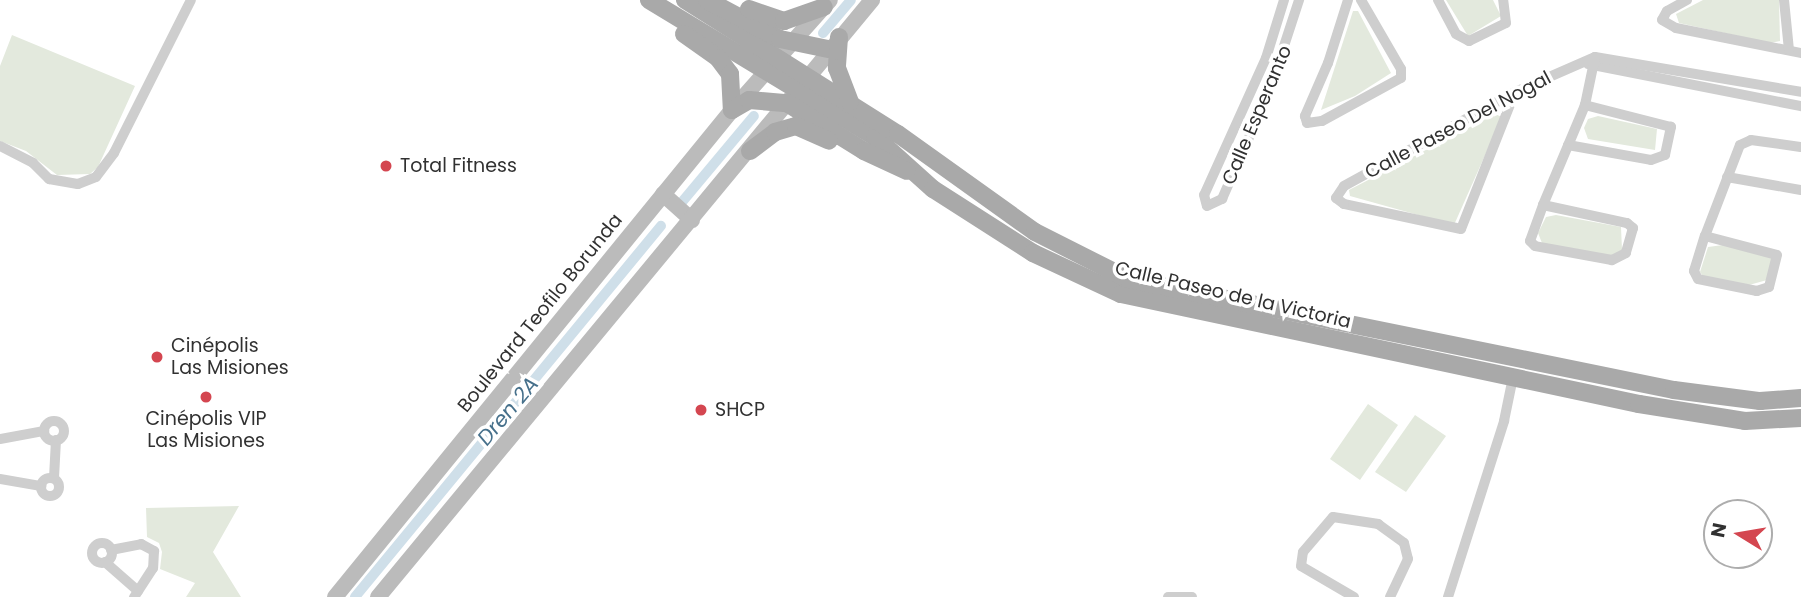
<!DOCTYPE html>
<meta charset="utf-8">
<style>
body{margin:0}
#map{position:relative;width:1801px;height:597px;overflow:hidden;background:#fff;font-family:Poppins,sans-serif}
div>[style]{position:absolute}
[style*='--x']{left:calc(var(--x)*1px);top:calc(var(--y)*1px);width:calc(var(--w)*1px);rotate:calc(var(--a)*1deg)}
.green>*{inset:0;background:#e3e9dd}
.canal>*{height:10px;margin:-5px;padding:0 5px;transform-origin:5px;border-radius:5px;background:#cfdfe9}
.minor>*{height:10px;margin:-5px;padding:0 5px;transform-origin:5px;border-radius:5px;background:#cecece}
.minor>.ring{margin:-5px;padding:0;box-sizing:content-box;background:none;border:10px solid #cecece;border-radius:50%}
.secondary>*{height:16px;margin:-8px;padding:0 8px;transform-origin:8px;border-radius:8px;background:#bbb}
.primary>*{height:18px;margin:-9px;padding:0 9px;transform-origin:9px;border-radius:9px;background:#a9a9a9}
.dots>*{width:19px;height:19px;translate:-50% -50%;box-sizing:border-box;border:4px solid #fff;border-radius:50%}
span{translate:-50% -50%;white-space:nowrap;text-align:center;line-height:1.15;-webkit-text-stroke:7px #fff;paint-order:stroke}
.street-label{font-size:19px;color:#313131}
.poi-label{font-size:19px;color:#313131}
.left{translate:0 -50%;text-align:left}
.water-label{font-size:21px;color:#46708b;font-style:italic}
.north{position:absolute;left:1703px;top:499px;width:70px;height:70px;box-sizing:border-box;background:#fff;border:2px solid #adadad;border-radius:50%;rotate:281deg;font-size:19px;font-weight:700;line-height:28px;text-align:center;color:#313131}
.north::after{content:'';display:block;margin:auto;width:24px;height:32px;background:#d44650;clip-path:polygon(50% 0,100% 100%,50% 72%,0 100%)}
</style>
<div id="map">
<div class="green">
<div style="clip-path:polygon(1446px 0,1493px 0,1501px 16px,1468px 36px)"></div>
<div style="clip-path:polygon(1703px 0,1779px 0,1780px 41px,1770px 43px,1679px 23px,1676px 14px)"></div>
<div style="clip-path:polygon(1353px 11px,1358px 11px,1391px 73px,1355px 96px,1321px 110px)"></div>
<div style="clip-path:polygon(12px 35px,135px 86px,98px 167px,90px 174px,57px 175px,26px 151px,0 141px,0 66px)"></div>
<div style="clip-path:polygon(1495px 114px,1502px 117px,1454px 225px,1350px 196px,1349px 190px)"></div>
<div style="clip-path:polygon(1598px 116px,1657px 129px,1655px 150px,1588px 139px,1584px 128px,1588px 119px)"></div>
<div style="clip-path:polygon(1556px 215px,1621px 227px,1622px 250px,1612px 256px,1542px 243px,1538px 233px,1546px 217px)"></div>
<div style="clip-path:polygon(1723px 245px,1776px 259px,1767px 280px,1749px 285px,1703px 276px,1700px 272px,1708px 247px)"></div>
<div style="clip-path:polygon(1368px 404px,1398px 425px,1360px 480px,1330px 459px)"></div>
<div style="clip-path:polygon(1415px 415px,1446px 436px,1406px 492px,1375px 472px)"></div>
<div style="clip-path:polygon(239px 506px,213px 552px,241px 597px,186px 597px,195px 583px,160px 569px,162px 552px,159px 543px,147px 537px,146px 508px)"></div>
</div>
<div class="canal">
<div style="--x:823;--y:33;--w:43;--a:-49.7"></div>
<div style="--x:682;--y:202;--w:112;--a:-50.1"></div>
<div style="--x:355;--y:597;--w:481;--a:-50.5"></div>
</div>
<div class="minor">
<div style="--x:1284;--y:0;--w:61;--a:107.2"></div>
<div style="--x:1266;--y:58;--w:150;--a:114.3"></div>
<div style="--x:1204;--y:195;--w:11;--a:75"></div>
<div style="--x:1207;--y:206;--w:17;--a:-25"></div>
<div style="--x:1222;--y:199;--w:117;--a:-66.3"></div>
<div style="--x:1269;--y:92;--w:97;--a:-71.9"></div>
<div style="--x:1348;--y:0;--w:66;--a:107.6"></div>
<div style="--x:1328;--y:63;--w:58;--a:113.5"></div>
<div style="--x:1305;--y:116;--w:7;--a:74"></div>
<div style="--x:1307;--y:123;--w:15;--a:-8"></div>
<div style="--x:1322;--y:121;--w:90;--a:-28.6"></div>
<div style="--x:1401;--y:78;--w:9;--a:-90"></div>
<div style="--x:1401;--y:69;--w:80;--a:-120.1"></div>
<div style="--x:1438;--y:0;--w:38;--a:62"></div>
<div style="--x:1456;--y:34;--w:15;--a:28"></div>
<div style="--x:1469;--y:41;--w:41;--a:-25.9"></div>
<div style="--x:1506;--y:23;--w:23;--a:-97"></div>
<div style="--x:1687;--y:0;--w:23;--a:151"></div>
<div style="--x:1667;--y:11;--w:10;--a:119"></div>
<div style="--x:1662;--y:20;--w:16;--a:30"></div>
<div style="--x:1676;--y:28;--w:127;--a:11.3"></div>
<div style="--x:1784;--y:0;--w:50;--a:84.3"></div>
<div style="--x:1588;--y:64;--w:217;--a:11.2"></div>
<div style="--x:1515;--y:92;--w:147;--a:111.5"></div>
<div style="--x:1461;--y:229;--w:120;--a:-167.9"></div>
<div style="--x:1344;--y:204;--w:10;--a:-143"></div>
<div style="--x:1336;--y:198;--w:14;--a:-56"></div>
<div style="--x:1344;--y:186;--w:195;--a:-28.8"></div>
<div style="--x:1515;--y:92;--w:87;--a:-23.6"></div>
<div style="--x:1595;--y:57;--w:209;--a:9.6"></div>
<div style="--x:1568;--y:145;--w:84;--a:10.2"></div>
<div style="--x:1651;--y:160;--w:15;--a:-20"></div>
<div style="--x:1665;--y:155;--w:29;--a:-78"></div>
<div style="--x:1671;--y:127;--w:89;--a:-165.7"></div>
<div style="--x:0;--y:146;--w:37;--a:27"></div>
<div style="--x:33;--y:163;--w:23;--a:45"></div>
<div style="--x:49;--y:179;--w:29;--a:10"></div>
<div style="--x:78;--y:184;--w:19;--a:-21"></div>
<div style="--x:96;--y:177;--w:30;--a:-53"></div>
<div style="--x:114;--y:153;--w:171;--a:-63.3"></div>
<div style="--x:1727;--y:177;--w:75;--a:10"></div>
<div style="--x:1543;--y:205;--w:86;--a:12.1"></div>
<div style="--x:1627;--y:223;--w:8;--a:40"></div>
<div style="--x:1633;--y:228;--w:26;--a:106"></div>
<div style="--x:1626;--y:253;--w:16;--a:153"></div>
<div style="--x:1612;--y:260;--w:78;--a:-169.7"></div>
<div style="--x:1535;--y:246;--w:7;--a:-135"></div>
<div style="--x:1530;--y:241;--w:38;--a:-70"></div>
<div style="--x:1543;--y:205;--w:108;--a:-67.2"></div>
<div style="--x:1585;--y:105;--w:49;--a:-78.2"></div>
<div style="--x:1705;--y:236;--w:74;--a:14.8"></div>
<div style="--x:1777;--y:255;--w:33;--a:104"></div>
<div style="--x:1769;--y:287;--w:13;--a:162"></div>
<div style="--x:1757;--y:291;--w:60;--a:-168.5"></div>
<div style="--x:1698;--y:279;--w:9;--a:-117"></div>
<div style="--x:1694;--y:271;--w:37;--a:-73"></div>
<div style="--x:1705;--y:236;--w:97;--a:-69"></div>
<div style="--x:1740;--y:145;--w:12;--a:-24"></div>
<div style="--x:1751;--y:140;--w:50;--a:8"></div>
<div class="ring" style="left:44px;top:421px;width:10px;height:10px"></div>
<div style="--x:0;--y:439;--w:45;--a:-10.3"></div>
<div class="ring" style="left:41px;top:478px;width:8px;height:8px"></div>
<div style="--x:54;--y:478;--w:38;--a:-87"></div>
<div style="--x:0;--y:479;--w:42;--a:9.7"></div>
<div class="ring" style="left:92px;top:543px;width:10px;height:10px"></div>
<div style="--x:111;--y:550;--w:31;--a:-11"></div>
<div style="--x:141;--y:544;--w:15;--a:28"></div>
<div style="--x:154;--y:551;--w:17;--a:93"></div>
<div style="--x:153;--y:568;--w:35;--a:123"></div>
<div style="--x:105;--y:562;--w:44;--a:41.3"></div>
<div style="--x:1168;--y:597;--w:24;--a:0"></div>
<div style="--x:1354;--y:597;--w:61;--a:-149.7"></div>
<div style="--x:1301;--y:566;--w:14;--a:-82"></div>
<div style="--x:1303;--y:552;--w:46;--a:-49.4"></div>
<div style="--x:1333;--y:517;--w:46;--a:8.8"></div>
<div style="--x:1378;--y:524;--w:32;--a:36"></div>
<div style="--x:1404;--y:543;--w:16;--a:76"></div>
<div style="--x:1408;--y:559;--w:42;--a:115.3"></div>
<div style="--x:1448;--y:597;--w:185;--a:-72.3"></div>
<div style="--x:1504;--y:421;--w:45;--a:-78.4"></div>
</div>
<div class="secondary">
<div style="--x:663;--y:194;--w:39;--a:42"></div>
<div style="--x:335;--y:597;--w:628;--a:-50.81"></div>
<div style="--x:732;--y:110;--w:147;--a:-48.3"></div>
<div style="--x:378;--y:597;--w:775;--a:-50.39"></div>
</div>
<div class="primary">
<div style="--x:649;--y:0;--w:264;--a:31.2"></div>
<div style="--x:875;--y:137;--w:78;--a:41.9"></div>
<div style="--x:933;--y:189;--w:119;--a:32.6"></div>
<div style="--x:1033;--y:253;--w:97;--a:25"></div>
<div style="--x:1121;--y:294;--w:530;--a:11.99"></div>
<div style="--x:1639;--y:404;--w:107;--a:9.1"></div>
<div style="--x:1745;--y:421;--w:56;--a:-3.1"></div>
<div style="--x:685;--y:0;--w:252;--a:32.2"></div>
<div style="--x:898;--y:134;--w:168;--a:35.6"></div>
<div style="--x:1035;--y:232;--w:104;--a:26.8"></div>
<div style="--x:1128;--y:279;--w:557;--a:11.49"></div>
<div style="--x:1674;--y:390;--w:87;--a:7.3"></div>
<div style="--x:1760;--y:401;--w:41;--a:-4.2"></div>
<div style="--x:707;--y:0;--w:83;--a:28.1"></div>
<div style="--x:780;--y:39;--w:49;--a:11.8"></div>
<div style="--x:749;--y:9;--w:37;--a:19"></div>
<div style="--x:784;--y:21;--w:42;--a:-19.3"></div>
<div style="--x:684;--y:34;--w:42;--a:35.2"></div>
<div style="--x:718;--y:58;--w:20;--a:53"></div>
<div style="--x:730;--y:74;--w:36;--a:87"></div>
<div style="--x:839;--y:37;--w:31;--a:94"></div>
<div style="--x:837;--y:68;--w:36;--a:69"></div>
<div style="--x:732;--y:110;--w:20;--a:-30"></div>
<div style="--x:749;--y:100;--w:38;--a:5"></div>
<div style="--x:787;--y:103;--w:91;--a:31.9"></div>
<div style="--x:864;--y:151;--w:47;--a:24.9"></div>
<div style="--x:750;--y:151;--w:31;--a:-37"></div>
<div style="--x:775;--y:132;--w:22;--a:-16"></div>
<div style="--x:796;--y:126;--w:36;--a:24"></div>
</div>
<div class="dots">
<div style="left:386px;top:166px;background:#d44650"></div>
<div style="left:157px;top:357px;background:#d44650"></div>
<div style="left:206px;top:397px;background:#d44650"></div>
<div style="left:701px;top:410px;background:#d44650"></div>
</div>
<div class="street-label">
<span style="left:1257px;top:115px;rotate:-67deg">Calle Esperanto</span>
<span style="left:1458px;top:125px;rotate:-28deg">Calle Paseo Del Nogal</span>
<span style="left:1233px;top:295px;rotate:13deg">Calle Paseo de la Victoria</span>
<span style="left:540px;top:313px;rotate:-51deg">Boulevard Teofilo Borunda</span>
</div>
<div class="poi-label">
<span class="left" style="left:400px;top:166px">Total Fitness</span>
<span class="left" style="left:171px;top:357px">Cinépolis<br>Las Misiones</span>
<span class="left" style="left:715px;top:410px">SHCP</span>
<span style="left:206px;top:430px">Cinépolis VIP<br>Las Misiones</span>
</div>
<div class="water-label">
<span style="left:508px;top:411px;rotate:-50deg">Dren 2A</span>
</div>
<div class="north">N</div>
</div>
